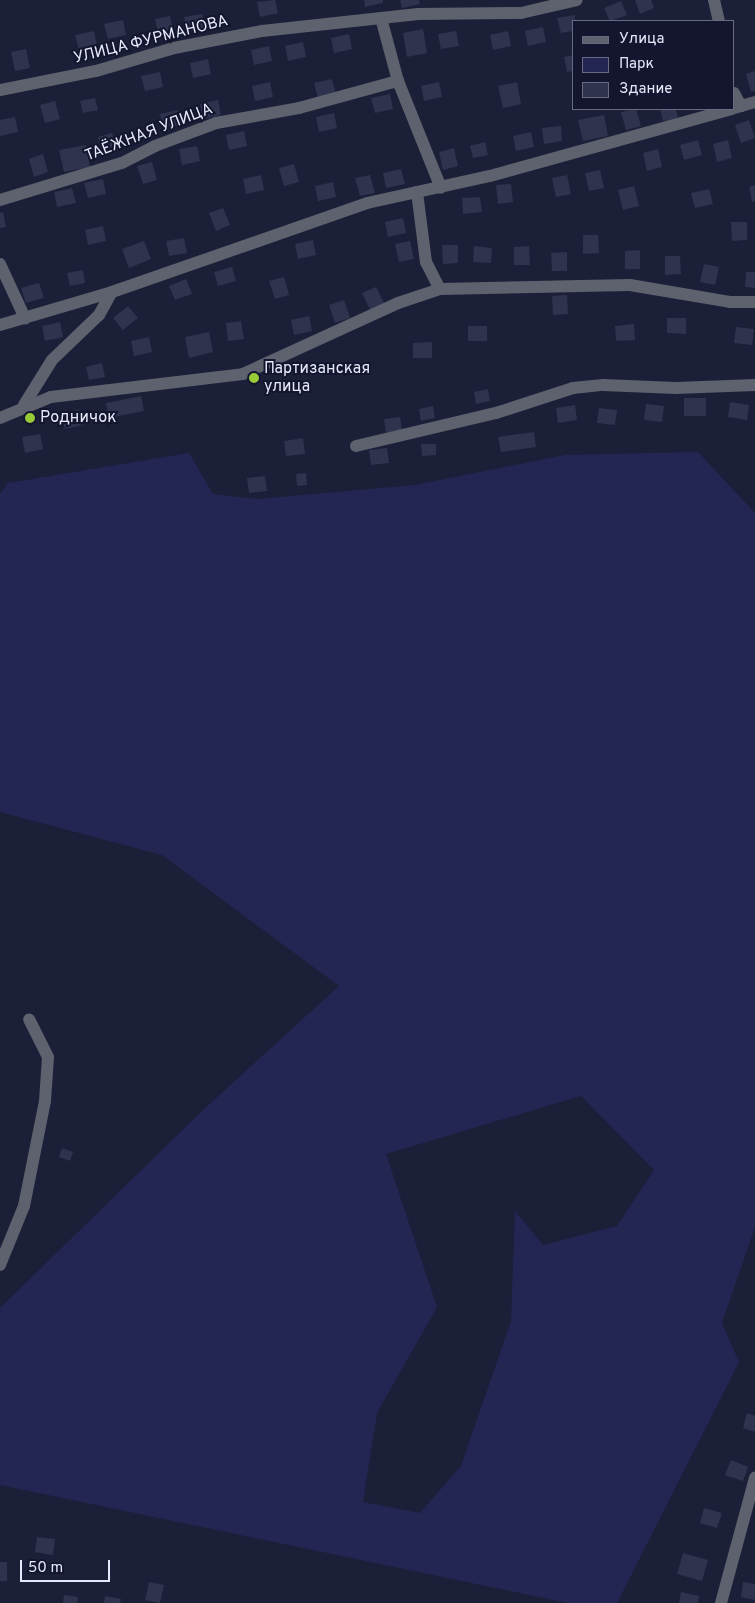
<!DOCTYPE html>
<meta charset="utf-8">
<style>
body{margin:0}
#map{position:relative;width:755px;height:1603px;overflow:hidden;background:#1c1f38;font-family:Overpass,sans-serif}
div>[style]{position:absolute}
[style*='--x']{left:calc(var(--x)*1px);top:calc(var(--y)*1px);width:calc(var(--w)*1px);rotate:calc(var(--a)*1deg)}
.green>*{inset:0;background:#232653}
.building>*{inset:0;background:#2f334d}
.minor>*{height:12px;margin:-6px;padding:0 6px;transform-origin:6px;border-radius:6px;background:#5e616e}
.dots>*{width:14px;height:14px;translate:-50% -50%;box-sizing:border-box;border:2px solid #13162e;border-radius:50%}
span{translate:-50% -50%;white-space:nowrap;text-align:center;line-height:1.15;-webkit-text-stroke:4px #13162e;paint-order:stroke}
.street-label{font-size:16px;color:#e5e9fa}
.poi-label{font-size:16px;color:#e5e9fa}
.left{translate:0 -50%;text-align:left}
.legend{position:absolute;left:572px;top:20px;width:162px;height:90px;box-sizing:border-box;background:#13162e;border:1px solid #676a80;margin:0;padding:6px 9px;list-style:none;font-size:15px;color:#e5e9fa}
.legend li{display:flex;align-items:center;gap:10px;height:25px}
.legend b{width:25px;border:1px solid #676a80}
.scale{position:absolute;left:20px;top:1560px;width:90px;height:22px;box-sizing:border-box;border:2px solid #e5e9fa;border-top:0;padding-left:6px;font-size:15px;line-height:18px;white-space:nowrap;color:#e5e9fa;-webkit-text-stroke:4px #13162e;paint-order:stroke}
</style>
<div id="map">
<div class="green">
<div style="clip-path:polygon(evenodd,698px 452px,755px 513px,755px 1227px,722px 1323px,739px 1362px,617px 1603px,568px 1603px,0 1485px,0 1308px,203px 1110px,339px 986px,162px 855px,0 812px,0 494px,8px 483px,189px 453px,213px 494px,257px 499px,415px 485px,565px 455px,698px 452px,581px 1096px,654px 1170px,617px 1226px,543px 1245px,515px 1211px,511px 1321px,461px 1466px,420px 1513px,363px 1502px,377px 1413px,437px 1307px,386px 1154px,581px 1096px)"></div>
</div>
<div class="building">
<div style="clip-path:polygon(275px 0,278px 13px,260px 17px,257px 2px)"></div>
<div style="clip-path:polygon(364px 0,383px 0,383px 3px,365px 7px)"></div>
<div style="clip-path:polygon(400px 0,419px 0,420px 4px,402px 8px)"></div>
<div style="clip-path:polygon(635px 0,651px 0,654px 8px,640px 14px)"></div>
<div style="clip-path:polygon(621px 1px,627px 15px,610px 21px,604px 8px)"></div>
<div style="clip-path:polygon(202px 14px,205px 29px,187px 32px,184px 17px)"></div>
<div style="clip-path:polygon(575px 15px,574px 31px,561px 33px,557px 18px)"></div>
<div style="clip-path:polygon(170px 16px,174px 34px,159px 37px,155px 19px)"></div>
<div style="clip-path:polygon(123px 20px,126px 35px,108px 39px,104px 24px)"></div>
<div style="clip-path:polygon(543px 27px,546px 42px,528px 46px,525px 31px)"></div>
<div style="clip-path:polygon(423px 29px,427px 53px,407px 57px,403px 33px)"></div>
<div style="clip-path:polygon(94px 31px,97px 46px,79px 50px,75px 35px)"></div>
<div style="clip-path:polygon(456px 31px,459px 46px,441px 49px,438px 34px)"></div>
<div style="clip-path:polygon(508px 31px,511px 46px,493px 50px,490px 35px)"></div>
<div style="clip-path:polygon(349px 34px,352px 49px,334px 53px,331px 38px)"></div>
<div style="clip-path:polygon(303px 42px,306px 57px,288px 61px,285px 46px)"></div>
<div style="clip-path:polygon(269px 46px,272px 61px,254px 65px,251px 50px)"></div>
<div style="clip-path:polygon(26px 49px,30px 68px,15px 71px,11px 52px)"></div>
<div style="clip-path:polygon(574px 55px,574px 71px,567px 72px,564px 57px)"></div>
<div style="clip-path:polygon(208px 59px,211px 74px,193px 78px,190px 63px)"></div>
<div style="clip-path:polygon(755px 71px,755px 91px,751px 92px,746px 74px)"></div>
<div style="clip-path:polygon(160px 72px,163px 87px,145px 91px,141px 76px)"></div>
<div style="clip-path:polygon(332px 79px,336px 94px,318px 98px,314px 83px)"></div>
<div style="clip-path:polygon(270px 82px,273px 97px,255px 101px,252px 86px)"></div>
<div style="clip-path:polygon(439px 82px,442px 97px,424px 101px,421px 86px)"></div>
<div style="clip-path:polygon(517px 82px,521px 104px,503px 108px,498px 86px)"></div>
<div style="clip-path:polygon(390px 94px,393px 109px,375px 113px,371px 98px)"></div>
<div style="clip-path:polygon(95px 98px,98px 110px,83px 113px,80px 101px)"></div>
<div style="clip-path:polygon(218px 100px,221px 115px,203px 119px,200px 104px)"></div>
<div style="clip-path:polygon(55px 101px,60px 119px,45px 123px,40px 105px)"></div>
<div style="clip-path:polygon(636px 109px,641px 126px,626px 130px,621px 112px)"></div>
<div style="clip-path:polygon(660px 109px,676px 109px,678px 119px,663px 121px)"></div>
<div style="clip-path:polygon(178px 110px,181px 125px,163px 129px,160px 114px)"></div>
<div style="clip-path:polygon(334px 113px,337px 128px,319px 132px,316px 117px)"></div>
<div style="clip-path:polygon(604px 115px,608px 136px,583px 141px,578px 120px)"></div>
<div style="clip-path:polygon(15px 117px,18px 132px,0 136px,0 120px)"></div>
<div style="clip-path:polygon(749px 120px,755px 138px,741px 143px,735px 125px)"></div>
<div style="clip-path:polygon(561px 126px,562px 141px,544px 144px,542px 128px)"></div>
<div style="clip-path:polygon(244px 131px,247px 146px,229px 150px,226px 135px)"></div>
<div style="clip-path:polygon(531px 132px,534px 147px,516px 151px,513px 136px)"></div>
<div style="clip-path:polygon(112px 133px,118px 150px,103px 155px,98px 137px)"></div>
<div style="clip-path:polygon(698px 140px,702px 155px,684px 160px,680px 145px)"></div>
<div style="clip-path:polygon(728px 140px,732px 158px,717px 162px,713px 144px)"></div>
<div style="clip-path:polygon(485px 142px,488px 155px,473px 158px,470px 146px)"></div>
<div style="clip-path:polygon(86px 145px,90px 167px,64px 172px,59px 150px)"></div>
<div style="clip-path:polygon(197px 146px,200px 161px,182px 165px,179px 149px)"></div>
<div style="clip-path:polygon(454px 148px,458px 166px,443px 170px,439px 152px)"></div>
<div style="clip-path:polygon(658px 149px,662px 167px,647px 171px,643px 153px)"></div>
<div style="clip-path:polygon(43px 154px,48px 172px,34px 177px,29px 159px)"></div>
<div style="clip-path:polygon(152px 162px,157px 180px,143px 184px,137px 166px)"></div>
<div style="clip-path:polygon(294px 164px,299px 182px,284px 186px,279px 168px)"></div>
<div style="clip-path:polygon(401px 169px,405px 184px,386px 188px,383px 173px)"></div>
<div style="clip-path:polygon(600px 170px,604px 188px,589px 191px,585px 173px)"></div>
<div style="clip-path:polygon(261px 175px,264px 190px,246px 194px,243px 179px)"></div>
<div style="clip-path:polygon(370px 175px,375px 193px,360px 196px,355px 178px)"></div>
<div style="clip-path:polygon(567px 175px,571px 194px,556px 197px,552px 178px)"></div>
<div style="clip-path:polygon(103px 179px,106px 194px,88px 198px,84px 183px)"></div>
<div style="clip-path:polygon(333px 182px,336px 197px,318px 201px,315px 186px)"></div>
<div style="clip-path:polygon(511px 184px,513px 202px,498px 204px,496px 185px)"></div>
<div style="clip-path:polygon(755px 185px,755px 201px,752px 202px,749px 187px)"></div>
<div style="clip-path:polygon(634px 186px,639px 206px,623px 210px,618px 190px)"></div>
<div style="clip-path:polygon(72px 188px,76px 203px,57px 207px,54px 192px)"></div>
<div style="clip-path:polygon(709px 189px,713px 204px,695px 208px,691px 193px)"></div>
<div style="clip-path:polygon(480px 197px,482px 212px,463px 214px,462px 198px)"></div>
<div style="clip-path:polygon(223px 208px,230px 225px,216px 231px,209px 213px)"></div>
<div style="clip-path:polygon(3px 212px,6px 227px,0 228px,0 213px)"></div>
<div style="clip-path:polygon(403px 218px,406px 233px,388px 237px,385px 222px)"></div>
<div style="clip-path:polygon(731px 222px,747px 222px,747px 240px,732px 241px)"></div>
<div style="clip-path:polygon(103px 226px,106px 241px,88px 245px,85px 230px)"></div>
<div style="clip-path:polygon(583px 235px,598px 235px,599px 253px,583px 254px)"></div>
<div style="clip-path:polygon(184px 238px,187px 253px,169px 256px,166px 241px)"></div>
<div style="clip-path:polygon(313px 240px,316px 255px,298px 259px,295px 244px)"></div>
<div style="clip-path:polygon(144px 241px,151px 259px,129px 268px,122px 249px)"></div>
<div style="clip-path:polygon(410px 241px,414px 259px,399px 262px,395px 244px)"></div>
<div style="clip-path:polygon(442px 245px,458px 245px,458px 263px,443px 264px)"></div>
<div style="clip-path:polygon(474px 246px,492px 248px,491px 263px,473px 262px)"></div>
<div style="clip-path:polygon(529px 246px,530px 265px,514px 265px,514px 247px)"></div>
<div style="clip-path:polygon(640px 250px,640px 269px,625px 269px,625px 251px)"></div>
<div style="clip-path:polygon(567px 252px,567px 271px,552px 271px,551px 253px)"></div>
<div style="clip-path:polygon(665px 256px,680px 256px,681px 274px,665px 275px)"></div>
<div style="clip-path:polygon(704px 264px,719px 267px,715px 285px,700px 282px)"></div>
<div style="clip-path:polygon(232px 267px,236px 281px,218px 286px,214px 272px)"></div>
<div style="clip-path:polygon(83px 270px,85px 283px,70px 286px,67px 273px)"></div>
<div style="clip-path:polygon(746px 272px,755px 272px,755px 288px,745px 287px)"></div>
<div style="clip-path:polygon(284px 277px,289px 295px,275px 299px,269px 281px)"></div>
<div style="clip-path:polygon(186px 279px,192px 294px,175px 300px,169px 286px)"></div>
<div style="clip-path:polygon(39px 283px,44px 298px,26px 303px,21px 288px)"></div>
<div style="clip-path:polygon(376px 287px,384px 303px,370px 310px,362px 293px)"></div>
<div style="clip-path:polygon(567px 295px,568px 314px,553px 315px,552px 296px)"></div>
<div style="clip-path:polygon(344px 300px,350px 318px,335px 323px,329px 305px)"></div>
<div style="clip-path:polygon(128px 306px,138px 318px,123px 330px,113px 318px)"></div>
<div style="clip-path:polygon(309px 316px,312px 331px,294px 335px,291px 320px)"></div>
<div style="clip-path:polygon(667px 318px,686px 318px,686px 334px,667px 333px)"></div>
<div style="clip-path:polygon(241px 321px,244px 339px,228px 341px,226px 323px)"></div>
<div style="clip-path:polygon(60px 322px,63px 337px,45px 341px,42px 326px)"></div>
<div style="clip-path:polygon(634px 324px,635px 340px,616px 341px,615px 326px)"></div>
<div style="clip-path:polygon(468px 326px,487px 326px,487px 341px,468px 341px)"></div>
<div style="clip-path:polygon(736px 327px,754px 329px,752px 345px,734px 343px)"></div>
<div style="clip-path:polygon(209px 332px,213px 352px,189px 358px,185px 337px)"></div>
<div style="clip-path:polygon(149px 337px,152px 352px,134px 356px,131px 341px)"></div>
<div style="clip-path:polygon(432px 342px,432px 358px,413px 358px,413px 343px)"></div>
<div style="clip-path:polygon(102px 363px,105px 377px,89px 380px,86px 367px)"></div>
<div style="clip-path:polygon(488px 389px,490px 401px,476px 404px,474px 392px)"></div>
<div style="clip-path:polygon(141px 396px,144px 411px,109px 418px,106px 403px)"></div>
<div style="clip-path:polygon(684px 398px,706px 398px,706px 416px,684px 416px)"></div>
<div style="clip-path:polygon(730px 402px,749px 405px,747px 420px,728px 417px)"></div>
<div style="clip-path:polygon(646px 404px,664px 406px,662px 422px,644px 420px)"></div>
<div style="clip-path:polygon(575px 405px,577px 420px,558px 423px,556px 408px)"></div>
<div style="clip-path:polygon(433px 406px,435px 418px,421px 421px,419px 409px)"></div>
<div style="clip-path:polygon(599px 408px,617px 410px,615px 425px,597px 423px)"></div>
<div style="clip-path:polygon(79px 410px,83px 425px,65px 429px,61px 414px)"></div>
<div style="clip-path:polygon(400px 417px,402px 430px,386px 433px,384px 419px)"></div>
<div style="clip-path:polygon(534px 432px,536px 447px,501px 452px,498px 437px)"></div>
<div style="clip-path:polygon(40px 434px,43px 449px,25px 453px,22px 437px)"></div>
<div style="clip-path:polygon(303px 438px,305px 454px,286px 456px,284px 441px)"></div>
<div style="clip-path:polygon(421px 444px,436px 444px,436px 455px,422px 456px)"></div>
<div style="clip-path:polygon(387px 448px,389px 463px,371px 465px,369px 450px)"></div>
<div style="clip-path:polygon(306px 473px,307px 485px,297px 486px,296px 474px)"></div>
<div style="clip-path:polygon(265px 476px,267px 491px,249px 493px,247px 478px)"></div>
<div style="clip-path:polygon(62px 1148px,73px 1152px,70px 1161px,59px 1157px)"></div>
<div style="clip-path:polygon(747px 1413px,755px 1416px,755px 1432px,743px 1428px)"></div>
<div style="clip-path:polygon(731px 1460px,748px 1467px,743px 1481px,725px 1475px)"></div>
<div style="clip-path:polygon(704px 1508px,722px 1513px,717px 1528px,700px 1523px)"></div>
<div style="clip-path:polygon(37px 1537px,55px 1539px,53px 1555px,35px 1552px)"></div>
<div style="clip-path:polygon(683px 1553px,708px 1560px,702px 1581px,677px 1574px)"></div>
<div style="clip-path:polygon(0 1562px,7px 1562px,7px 1581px,0 1581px)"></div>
<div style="clip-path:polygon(149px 1582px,164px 1585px,160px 1603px,145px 1600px)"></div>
<div style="clip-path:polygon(743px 1582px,755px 1584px,755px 1600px,741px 1597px)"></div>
<div style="clip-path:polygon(681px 1592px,699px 1596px,698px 1603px,679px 1603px)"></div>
<div style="clip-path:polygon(64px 1595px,78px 1597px,77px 1603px,63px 1603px)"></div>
<div style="clip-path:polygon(105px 1596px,121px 1599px,120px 1603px,104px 1603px)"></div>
</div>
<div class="minor">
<div style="--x:714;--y:0;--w:22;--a:77"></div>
<div style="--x:381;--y:18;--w:65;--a:74.9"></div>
<div style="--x:398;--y:81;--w:115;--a:68.1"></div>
<div style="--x:0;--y:90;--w:98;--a:-11.2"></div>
<div style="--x:96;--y:71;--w:81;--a:-16.4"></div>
<div style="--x:174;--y:48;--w:90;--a:-10.9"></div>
<div style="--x:262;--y:31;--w:157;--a:-6.2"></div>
<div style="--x:418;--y:14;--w:103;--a:-0.6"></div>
<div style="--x:521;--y:13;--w:57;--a:-13.1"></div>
<div style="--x:734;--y:93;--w:15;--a:62"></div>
<div style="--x:734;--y:108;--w:22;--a:-16"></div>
<div style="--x:417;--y:192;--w:71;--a:82.7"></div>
<div style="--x:426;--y:262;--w:30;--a:63"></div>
<div style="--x:0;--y:200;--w:127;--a:-16.9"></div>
<div style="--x:122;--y:163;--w:37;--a:-27"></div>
<div style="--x:155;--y:146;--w:65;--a:-20.7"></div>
<div style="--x:216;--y:123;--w:84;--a:-10.2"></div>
<div style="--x:299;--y:108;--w:103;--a:-15.3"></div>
<div style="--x:0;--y:264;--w:60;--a:65.2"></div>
<div style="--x:0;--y:325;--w:117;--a:-16.4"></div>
<div style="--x:112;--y:292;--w:270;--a:-19.2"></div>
<div style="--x:367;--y:203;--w:126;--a:-12.4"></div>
<div style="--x:490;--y:176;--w:251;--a:-15.5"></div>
<div style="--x:24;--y:405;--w:53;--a:-58.1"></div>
<div style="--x:52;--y:360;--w:65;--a:-43.8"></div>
<div style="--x:99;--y:315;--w:26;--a:-61"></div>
<div style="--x:0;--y:418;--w:55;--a:-22.4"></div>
<div style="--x:51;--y:397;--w:193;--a:-6.8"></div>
<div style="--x:243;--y:374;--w:170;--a:-24.6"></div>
<div style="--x:398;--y:303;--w:44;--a:-18.4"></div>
<div style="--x:440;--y:289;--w:190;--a:-1.2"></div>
<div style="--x:630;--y:285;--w:101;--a:9.6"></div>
<div style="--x:730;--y:302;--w:25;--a:0"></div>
<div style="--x:356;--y:446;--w:144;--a:-13.3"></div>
<div style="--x:496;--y:413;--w:81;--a:-18"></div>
<div style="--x:573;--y:388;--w:30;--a:-6"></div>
<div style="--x:603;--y:385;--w:73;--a:2.4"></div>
<div style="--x:676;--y:388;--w:79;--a:-2.2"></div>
<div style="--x:0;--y:1265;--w:64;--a:-67.9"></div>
<div style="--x:24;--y:1206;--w:107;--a:-78.7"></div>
<div style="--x:45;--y:1101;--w:44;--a:-86.1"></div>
<div style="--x:48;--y:1057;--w:42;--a:-116.6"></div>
<div style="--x:721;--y:1603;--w:130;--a:-74.8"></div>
</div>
<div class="dots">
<div style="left:254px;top:378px;background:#98cb37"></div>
<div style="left:30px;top:418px;background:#98cb37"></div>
</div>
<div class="street-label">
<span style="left:151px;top:40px;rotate:-14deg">УЛИЦА ФУРМАНОВА</span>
<span style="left:149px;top:133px;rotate:-21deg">ТАЁЖНАЯ УЛИЦА</span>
</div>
<div class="poi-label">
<span class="left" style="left:264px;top:378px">Партизанская<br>улица</span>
<span class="left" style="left:40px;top:418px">Родничок</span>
</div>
<ul class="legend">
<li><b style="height:6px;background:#5e616e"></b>Улица</li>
<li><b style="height:14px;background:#232653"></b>Парк</li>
<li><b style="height:14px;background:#2f334d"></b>Здание</li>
</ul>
<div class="scale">50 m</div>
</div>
